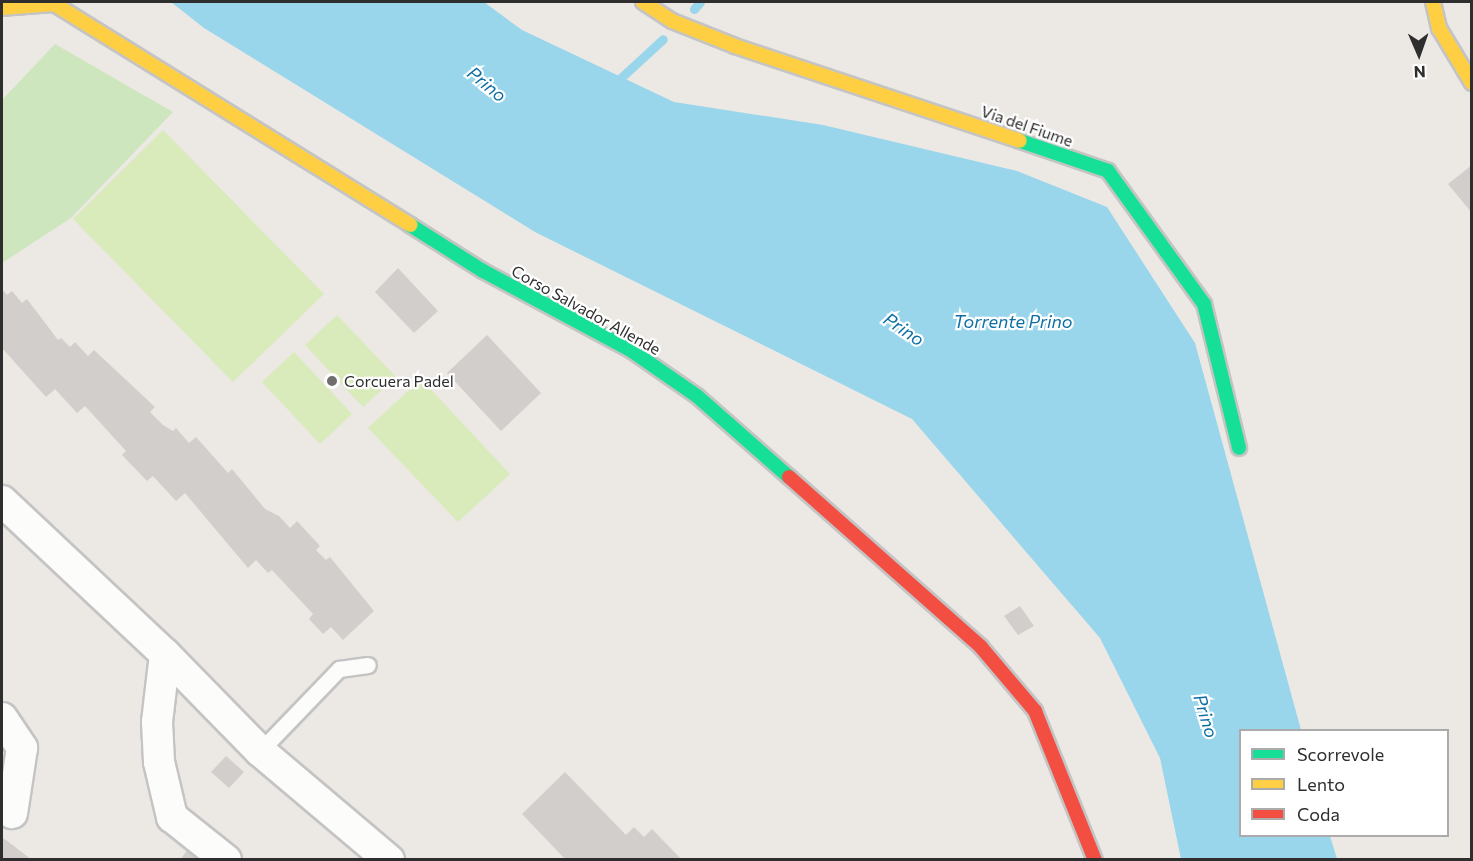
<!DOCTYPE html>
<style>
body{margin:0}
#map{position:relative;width:1473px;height:861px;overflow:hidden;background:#ece8e4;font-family:Commissioner,sans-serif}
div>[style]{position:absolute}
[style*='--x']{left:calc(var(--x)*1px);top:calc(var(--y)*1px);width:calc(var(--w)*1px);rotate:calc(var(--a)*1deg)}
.green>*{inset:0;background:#cee6be}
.pitch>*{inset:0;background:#d9eabb}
.water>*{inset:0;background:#99d6ec}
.stream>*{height:9px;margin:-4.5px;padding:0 4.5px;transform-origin:4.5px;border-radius:4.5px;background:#99d6ec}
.building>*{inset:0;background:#d1cecb}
.roads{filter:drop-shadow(2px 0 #c5c4c5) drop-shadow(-2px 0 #c5c4c5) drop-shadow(0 2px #c5c4c5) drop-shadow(0 -2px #c5c4c5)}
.lane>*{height:15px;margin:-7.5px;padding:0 7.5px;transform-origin:7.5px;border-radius:7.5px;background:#fcfcfb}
.street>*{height:30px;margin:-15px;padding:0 15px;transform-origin:15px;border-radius:15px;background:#fcfcfb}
.fast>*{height:14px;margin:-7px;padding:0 7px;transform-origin:7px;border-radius:7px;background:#16e098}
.slow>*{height:14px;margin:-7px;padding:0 7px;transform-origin:7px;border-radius:7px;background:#ffcf43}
.jam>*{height:14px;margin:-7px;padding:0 7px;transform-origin:7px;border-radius:7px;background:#f24e42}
.dots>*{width:16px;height:16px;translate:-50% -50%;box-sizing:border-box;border:3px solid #fff;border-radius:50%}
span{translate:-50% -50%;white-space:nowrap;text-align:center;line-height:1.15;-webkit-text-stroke:4.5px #fff;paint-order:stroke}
.street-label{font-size:16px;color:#2e2e2e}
.poi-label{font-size:16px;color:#2e2e2e}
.left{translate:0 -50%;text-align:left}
.water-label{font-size:18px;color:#0d6fa3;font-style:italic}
.frame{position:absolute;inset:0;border:3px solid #2e2e2e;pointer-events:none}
.legend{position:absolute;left:1239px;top:729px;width:210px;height:108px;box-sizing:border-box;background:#fff;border:2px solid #ababab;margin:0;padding:8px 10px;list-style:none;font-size:18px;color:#2e2e2e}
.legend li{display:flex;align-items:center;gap:12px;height:30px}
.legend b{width:30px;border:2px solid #ababab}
.north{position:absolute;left:1389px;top:24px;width:60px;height:60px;-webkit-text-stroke:4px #fff;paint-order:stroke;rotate:178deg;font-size:16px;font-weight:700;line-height:24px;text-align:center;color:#2e2e2e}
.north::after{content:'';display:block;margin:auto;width:21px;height:27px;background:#2e2e2e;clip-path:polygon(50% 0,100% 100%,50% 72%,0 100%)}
</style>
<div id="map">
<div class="green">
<div style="clip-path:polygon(55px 44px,173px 112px,71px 218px,2px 263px,2px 100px)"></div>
</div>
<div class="pitch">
<div style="clip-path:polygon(163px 130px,324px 294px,233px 382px,73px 219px)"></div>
<div style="clip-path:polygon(337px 315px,396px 377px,363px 407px,305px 345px)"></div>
<div style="clip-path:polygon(294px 352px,352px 414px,320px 444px,262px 382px)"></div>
<div style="clip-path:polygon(421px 379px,510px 474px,458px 522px,368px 428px)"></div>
</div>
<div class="water">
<div style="clip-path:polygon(171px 2px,484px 2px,522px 30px,674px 102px,823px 125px,1017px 171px,1107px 207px,1195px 343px,1301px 730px,1240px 730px,1240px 836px,1330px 836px,1337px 859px,1181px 859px,1160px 758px,1100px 638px,912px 419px,535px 232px,204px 28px)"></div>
</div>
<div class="stream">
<div style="--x:694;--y:9;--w:9;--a:-49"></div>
<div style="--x:612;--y:86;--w:69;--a:-42.7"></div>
</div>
<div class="building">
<div style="clip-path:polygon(1472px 165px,1472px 213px,1448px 184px)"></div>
<div style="clip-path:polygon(398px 268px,438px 311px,414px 333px,375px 292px)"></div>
<div style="clip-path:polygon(2px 289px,7px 295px,12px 291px,22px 303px,27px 299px,58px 340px,61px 338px,70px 347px,75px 342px,88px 356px,94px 350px,155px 407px,150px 412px,163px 425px,173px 431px,176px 428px,189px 443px,196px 437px,228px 473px,232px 469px,265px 509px,279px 516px,290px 528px,297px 521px,320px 546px,316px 550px,326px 560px,330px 557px,374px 611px,343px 640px,331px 627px,323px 634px,309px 619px,313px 614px,272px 570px,268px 573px,256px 560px,248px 568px,185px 493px,176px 501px,153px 476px,147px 481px,122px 455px,126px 451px,85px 406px,77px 413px,55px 389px,46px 397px,2px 348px)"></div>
<div style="clip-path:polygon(487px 335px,541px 393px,501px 431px,447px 373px)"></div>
<div style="clip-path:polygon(1020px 606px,1034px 626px,1018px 635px,1004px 616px)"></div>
<div style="clip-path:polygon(226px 756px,244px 772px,229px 788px,211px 772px)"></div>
<div style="clip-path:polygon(565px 772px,626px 835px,634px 827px,644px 837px,652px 829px,682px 860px,566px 860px,522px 814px)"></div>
<div style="clip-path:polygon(2px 838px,6px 840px,32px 860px,2px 860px)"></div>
<div style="clip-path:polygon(188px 849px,201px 860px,180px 860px)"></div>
</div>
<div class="roads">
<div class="lane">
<div style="--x:260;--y:751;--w:114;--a:-46.1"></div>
<div style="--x:339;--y:669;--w:29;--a:-8"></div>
</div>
<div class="street">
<div style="--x:2;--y:501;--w:224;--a:43.2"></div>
<div style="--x:165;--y:654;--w:136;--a:45.6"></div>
<div style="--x:260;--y:751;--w:169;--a:40.2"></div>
<div style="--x:165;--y:654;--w:68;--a:96.7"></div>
<div style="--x:157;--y:722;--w:40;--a:87.1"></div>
<div style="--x:159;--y:762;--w:57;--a:76.7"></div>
<div style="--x:172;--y:817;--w:69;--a:38.5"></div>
<div style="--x:2;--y:718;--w:36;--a:56"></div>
<div style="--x:22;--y:748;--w:66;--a:98.7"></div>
</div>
<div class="fast">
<div style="--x:1020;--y:141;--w:93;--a:18.8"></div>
<div style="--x:1108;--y:171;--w:164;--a:54.2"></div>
<div style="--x:1204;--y:304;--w:148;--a:76.3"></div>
<div style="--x:410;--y:225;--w:86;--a:32.2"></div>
<div style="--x:483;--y:271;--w:169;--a:28.2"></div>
<div style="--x:632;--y:351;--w:79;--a:34.7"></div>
<div style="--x:697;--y:396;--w:123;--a:41.4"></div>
</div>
<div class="slow">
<div style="--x:51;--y:2;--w:423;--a:31.8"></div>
<div style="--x:643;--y:2;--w:35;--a:33"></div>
<div style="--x:672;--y:21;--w:68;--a:21.6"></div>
<div style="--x:735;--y:46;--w:300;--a:18.4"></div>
<div style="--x:1433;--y:2;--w:27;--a:77"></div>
<div style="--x:1439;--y:28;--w:64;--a:59"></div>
<div style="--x:2;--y:8;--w:51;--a:-4.5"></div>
</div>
<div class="jam">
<div style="--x:789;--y:477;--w:256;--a:41.5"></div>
<div style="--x:981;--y:647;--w:84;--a:49.8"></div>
<div style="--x:1035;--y:711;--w:161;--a:68.1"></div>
</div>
</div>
<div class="dots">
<div style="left:332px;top:381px;background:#706f6e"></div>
</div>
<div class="street-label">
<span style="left:1027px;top:126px;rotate:19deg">Via del Fiume</span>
<span style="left:586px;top:310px;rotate:29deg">Corso Salvador Allende</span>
</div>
<div class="poi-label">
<span class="left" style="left:344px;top:381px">Corcuera Padel</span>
</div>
<div class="water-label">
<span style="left:487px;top:84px;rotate:39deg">Prino</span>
<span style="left:1013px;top:321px">Torrente Prino</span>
<span style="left:904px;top:329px;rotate:34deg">Prino</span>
<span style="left:1206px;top:716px;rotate:73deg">Prino</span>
</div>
<div class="frame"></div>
<ul class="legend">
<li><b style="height:8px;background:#16e098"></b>Scorrevole</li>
<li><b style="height:8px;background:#ffcf43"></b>Lento</li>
<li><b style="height:8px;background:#f24e42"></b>Coda</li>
</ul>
<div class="north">N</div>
</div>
